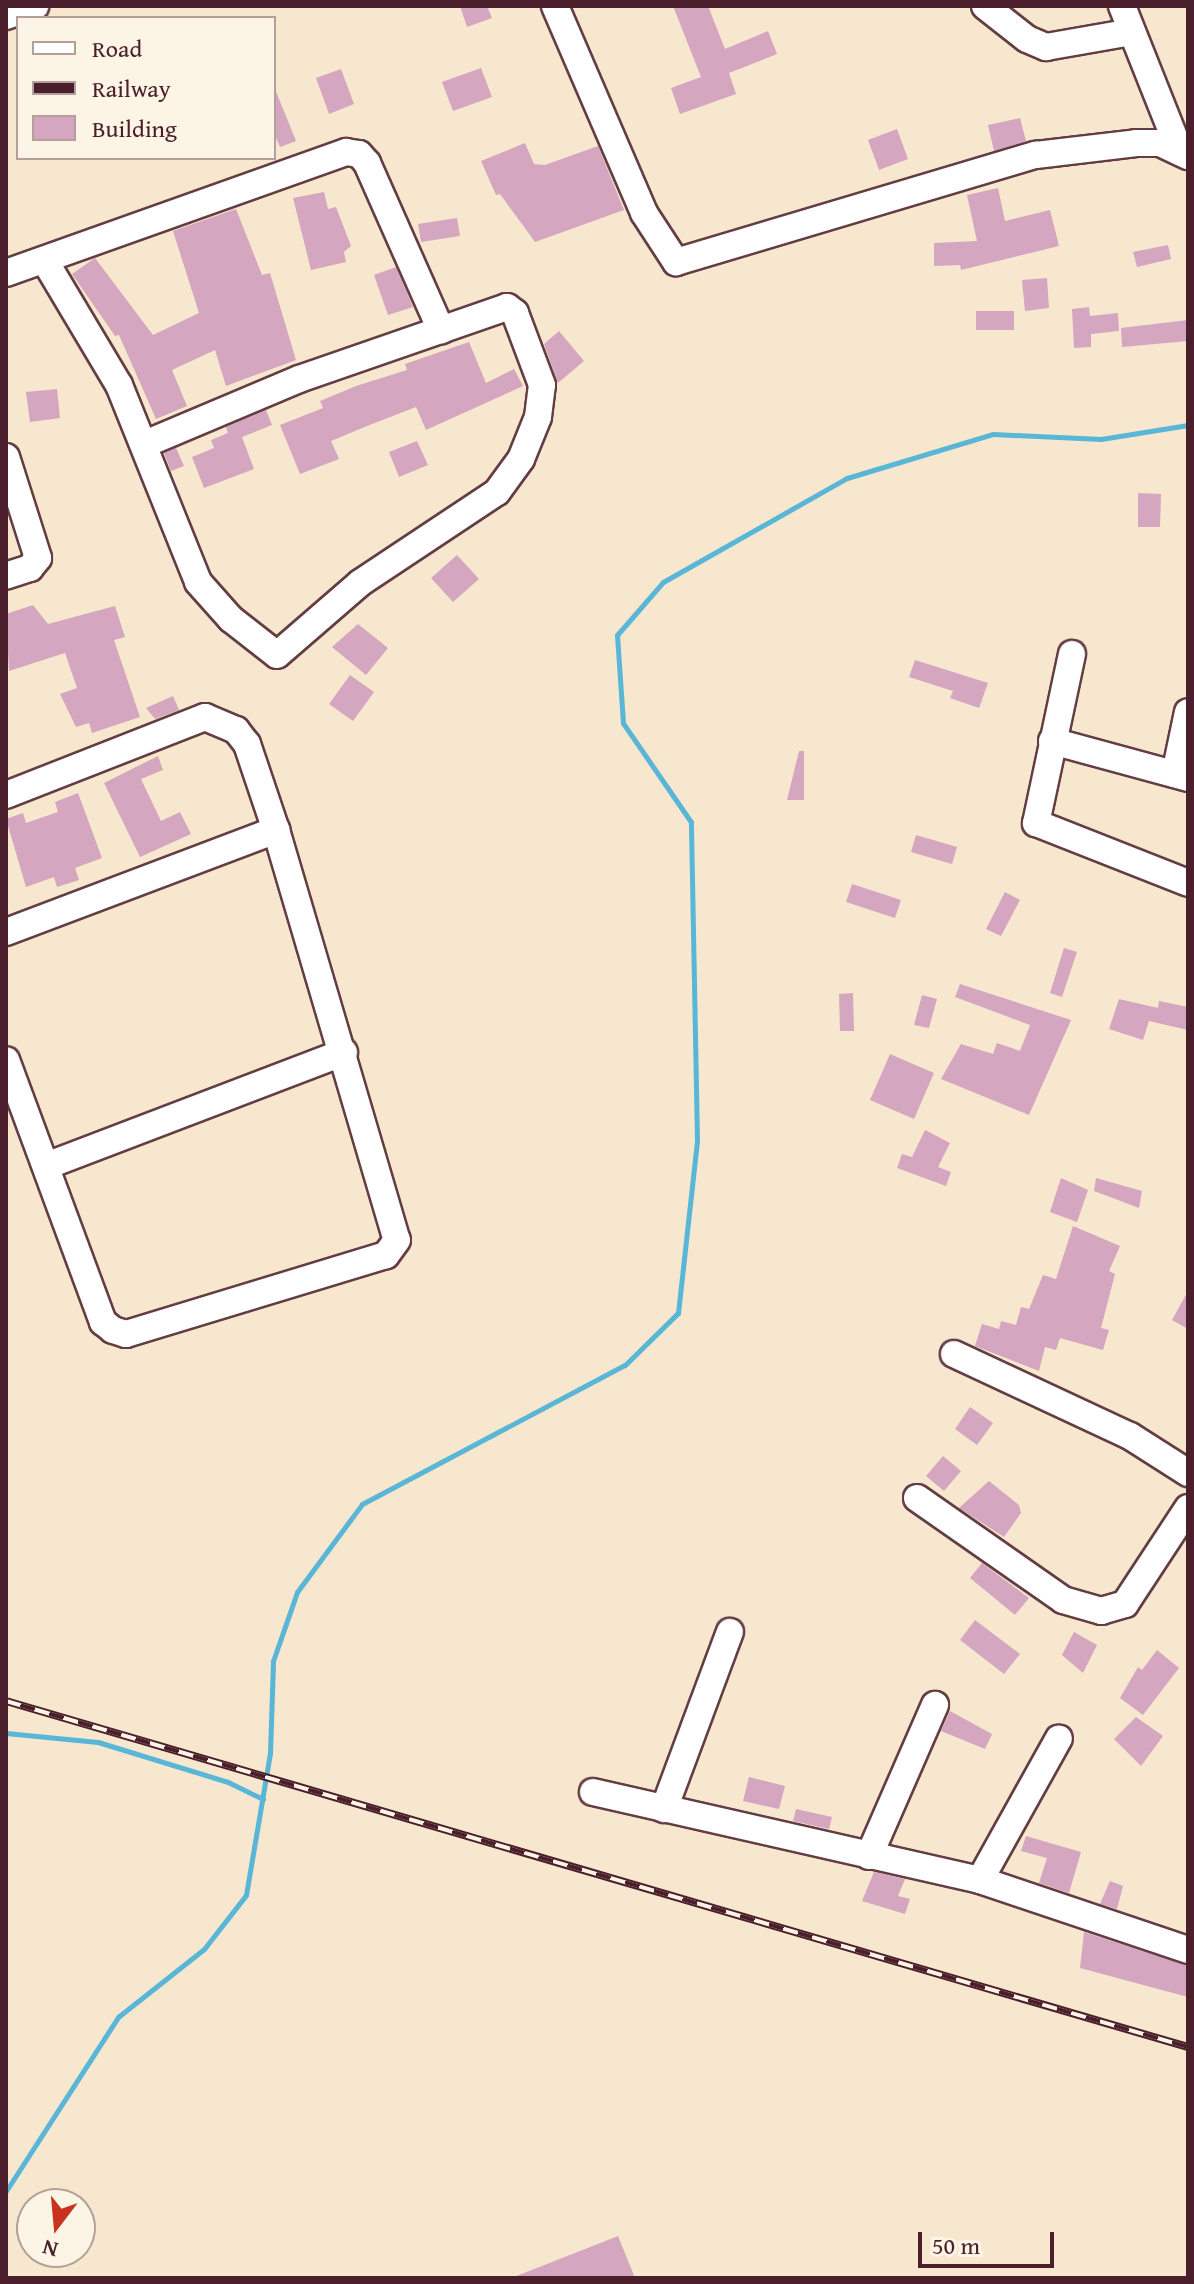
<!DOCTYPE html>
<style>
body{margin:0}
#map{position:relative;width:1194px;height:2284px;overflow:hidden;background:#f6e7ce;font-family:"Gentium Book Plus",serif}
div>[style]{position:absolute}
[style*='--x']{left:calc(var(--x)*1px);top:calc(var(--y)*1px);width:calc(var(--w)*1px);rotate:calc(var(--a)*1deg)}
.stream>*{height:5px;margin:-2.5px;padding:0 2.5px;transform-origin:2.5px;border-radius:2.5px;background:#59b6d7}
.building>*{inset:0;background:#d5a6c0}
.roads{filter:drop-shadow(2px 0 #643d43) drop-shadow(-2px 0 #643d43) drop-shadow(0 2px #643d43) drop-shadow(0 -2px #643d43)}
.minor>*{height:26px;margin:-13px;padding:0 13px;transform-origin:13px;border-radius:13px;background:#fff}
.rail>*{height:8px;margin-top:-4px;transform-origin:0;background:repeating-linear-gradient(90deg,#fcf5e5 0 15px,#4a1f2b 0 30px);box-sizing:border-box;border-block:2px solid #4a1f2b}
span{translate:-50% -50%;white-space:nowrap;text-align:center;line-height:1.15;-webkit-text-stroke:6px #fcf5e5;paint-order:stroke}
.frame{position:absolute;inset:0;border:8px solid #4a1f2b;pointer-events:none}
.legend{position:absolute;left:16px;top:16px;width:260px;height:144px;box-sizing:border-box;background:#fcf5e5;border:2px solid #b59f9b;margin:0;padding:10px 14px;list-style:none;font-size:24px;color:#4a1f2b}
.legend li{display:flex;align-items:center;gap:16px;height:40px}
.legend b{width:40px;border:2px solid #b59f9b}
.north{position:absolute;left:16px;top:2188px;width:80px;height:80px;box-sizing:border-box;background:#fcf5e5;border:2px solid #b59f9b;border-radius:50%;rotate:196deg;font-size:22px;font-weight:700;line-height:32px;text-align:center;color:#4a1f2b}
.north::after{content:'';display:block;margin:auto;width:28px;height:36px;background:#c8321e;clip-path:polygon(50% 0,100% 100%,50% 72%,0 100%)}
.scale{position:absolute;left:918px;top:2232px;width:136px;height:36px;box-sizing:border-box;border:4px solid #4a1f2b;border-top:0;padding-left:10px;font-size:24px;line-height:28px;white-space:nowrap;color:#4a1f2b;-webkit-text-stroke:6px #fcf5e5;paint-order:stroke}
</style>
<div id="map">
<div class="stream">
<div style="--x:6;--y:1733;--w:92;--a:5.6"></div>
<div style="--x:98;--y:1742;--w:136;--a:17.1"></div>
<div style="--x:228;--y:1782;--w:39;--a:26"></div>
<div style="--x:6;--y:2191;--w:207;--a:-57.2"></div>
<div style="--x:118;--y:2017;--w:110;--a:-38.3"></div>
<div style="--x:204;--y:1949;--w:68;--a:-52.1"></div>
<div style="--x:246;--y:1895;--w:144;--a:-80.4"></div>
<div style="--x:270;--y:1753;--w:92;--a:-88.1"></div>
<div style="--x:273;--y:1661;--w:73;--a:-70.8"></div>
<div style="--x:297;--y:1592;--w:109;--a:-53.5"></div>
<div style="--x:362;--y:1504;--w:297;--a:-27.9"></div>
<div style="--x:625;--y:1365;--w:74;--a:-44.5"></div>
<div style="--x:678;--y:1313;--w:174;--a:-83.7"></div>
<div style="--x:697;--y:1140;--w:318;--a:-91.1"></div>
<div style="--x:691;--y:822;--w:120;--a:-124.5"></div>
<div style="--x:623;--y:723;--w:88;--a:-93.9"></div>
<div style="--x:617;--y:635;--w:70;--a:-49"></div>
<div style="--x:663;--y:582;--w:211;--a:-29.5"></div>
<div style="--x:847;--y:478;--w:152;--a:-16.8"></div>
<div style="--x:993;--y:434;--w:108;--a:2.7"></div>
<div style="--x:1101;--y:439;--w:88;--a:-9.1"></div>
</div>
<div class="building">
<div style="clip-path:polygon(460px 6px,487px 6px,492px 18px,467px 27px)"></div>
<div style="clip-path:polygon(673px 6px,708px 6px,725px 49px,768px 31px,777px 54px,729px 73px,736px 94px,680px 114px,671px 88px,701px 77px)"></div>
<div style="clip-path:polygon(481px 68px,492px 97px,453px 111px,442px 82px)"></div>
<div style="clip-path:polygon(341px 69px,354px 104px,329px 114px,316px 78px)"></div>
<div style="clip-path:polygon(275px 89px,296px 141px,280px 147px,274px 133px)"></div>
<div style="clip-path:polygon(1020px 118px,1026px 141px,994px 151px,988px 125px)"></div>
<div style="clip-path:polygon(897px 129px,908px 159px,879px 170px,868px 140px)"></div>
<div style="clip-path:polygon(525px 143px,534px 164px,545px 165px,598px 146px,624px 210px,535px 242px,500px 194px,496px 195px,481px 161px)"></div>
<div style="clip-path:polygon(998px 188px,1005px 221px,1050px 210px,1059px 246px,961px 270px,960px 265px,934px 266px,934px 243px,977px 241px,967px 195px)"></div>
<div style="clip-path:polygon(324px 192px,328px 209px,336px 207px,351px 246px,344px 252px,346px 262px,311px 270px,293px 198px)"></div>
<div style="clip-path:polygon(236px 209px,262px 275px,270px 273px,296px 360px,226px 386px,215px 350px,172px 370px,187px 406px,156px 419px,119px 335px,115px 336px,72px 274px,95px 258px,153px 335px,199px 313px,173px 231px)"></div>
<div style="clip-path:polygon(457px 218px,460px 236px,421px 242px,418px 224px)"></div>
<div style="clip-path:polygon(1168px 245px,1171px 259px,1137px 267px,1133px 252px)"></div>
<div style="clip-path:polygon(396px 267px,413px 307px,388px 315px,374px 275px)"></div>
<div style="clip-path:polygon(1047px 278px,1049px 308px,1025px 311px,1022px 280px)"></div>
<div style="clip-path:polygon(1089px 307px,1090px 316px,1118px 313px,1119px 331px,1091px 334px,1091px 347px,1074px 348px,1072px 309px)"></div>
<div style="clip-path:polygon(976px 311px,1014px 311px,1014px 330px,976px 330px)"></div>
<div style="clip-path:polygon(1188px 320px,1188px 341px,1122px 347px,1121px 328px)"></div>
<div style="clip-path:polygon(559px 331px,584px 361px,558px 383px,544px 344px)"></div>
<div style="clip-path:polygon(469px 342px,486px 383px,514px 369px,523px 386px,426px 430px,416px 407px,367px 426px,331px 441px,339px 459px,300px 474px,280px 425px,323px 408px,320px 401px,356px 386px,407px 370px,405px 364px)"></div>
<div style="clip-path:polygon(57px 389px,60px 418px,30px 422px,26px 392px)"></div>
<div style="clip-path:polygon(266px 410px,272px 425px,242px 437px,254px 469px,204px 488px,192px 457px,214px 448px,211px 440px,228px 433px,226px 427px)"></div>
<div style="clip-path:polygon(417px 441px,428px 465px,399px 477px,389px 452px)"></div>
<div style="clip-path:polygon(176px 448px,184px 466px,171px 471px,164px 453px)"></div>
<div style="clip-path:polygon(1138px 493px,1161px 494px,1160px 527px,1138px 527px)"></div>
<div style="clip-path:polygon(457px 555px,479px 579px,453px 602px,431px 578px)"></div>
<div style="clip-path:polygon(33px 605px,48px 624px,115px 606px,125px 637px,114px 640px,140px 717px,92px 733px,89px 723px,76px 727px,60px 694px,77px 688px,65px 653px,9px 671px,6px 614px)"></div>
<div style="clip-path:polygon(358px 624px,388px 648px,366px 675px,332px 647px)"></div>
<div style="clip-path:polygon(915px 660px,988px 683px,979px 708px,950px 698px,953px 691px,909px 677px)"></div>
<div style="clip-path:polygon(350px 675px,374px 692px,353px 721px,329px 704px)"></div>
<div style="clip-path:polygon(173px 696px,179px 710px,155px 719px,146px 708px)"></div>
<div style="clip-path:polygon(799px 751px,804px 751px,804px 800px,787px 800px)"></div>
<div style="clip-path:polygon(158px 756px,163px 770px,141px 779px,161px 821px,180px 812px,191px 834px,140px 857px,104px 783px)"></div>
<div style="clip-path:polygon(78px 793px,102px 858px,75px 868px,79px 880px,57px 887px,54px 877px,26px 887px,6px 819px,23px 813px,26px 823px,58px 812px,55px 802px)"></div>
<div style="clip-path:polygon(916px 835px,957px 847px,952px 864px,911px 852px)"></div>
<div style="clip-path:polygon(852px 884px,901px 900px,895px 918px,846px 902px)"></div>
<div style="clip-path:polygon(1005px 892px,1020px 900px,1001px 936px,986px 929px)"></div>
<div style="clip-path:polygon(1064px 948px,1077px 952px,1062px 997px,1050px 993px)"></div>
<div style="clip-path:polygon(960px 984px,1071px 1020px,1029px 1115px,941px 1079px,961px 1044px,993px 1054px,997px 1043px,1020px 1051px,1030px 1025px,955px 997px)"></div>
<div style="clip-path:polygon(853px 993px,854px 1031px,840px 1031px,839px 994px)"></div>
<div style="clip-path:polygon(922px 995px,937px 999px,929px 1028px,914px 1025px)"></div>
<div style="clip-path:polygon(1119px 999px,1158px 1008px,1159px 1001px,1188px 1007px,1188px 1030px,1149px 1021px,1143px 1040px,1109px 1029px)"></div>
<div style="clip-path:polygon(890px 1054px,934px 1073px,914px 1119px,870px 1100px)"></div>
<div style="clip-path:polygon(925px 1130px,950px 1143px,938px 1167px,951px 1172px,946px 1186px,897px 1168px,902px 1154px,912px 1157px)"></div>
<div style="clip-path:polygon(1061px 1178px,1088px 1190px,1077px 1222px,1050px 1212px)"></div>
<div style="clip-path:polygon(1096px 1178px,1142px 1191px,1139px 1208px,1094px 1191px)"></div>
<div style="clip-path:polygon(1073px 1226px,1120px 1246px,1109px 1271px,1115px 1274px,1101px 1328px,1109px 1330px,1103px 1350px,1060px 1338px,1056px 1350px,1045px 1347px,1039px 1371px,975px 1346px,982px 1324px,999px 1329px,1001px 1321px,1016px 1325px,1021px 1307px,1029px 1309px,1043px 1275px,1056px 1279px)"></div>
<div style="clip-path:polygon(1188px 1291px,1188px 1329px,1172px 1320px)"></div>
<div style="clip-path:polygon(970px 1407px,993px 1423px,977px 1445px,955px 1429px)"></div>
<div style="clip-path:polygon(943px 1456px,961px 1471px,944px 1491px,926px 1476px)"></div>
<div style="clip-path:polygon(989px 1481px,1019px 1505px,1021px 1513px,1004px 1537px,959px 1508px)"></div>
<div style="clip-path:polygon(982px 1563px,1029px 1598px,1015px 1615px,970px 1578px)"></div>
<div style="clip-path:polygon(975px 1620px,1020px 1654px,1004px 1674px,960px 1640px)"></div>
<div style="clip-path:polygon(1074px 1632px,1097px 1645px,1083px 1673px,1062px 1655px)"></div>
<div style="clip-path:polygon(1157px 1650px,1179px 1668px,1143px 1715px,1120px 1698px,1138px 1667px,1142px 1670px)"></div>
<div style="clip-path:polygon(950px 1711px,992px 1734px,985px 1749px,941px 1731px)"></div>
<div style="clip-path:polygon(1136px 1717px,1163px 1736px,1141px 1766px,1114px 1739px)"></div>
<div style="clip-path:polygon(749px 1777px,785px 1786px,779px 1809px,743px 1801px)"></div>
<div style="clip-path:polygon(796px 1809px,832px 1817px,829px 1829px,793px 1821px)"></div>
<div style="clip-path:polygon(1026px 1836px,1081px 1852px,1069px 1893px,1039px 1883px,1047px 1858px,1021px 1851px)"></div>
<div style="clip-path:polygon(874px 1872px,905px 1879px,898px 1896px,910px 1899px,905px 1914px,862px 1901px)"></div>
<div style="clip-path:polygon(1110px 1881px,1123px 1886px,1117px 1909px,1100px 1904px)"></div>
<div style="clip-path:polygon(1084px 1932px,1188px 1966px,1188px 1997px,1080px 1968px)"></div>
<div style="clip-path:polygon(618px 2236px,635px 2278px,514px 2278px,514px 2277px)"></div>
</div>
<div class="roads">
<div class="minor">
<div style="--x:555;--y:6;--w:225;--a:66.7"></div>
<div style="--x:644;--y:213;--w:59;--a:56.9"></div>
<div style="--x:676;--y:262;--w:376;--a:-16.6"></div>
<div style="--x:1036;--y:155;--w:101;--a:-6.8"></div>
<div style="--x:1136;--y:143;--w:24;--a:0"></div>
<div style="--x:1160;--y:143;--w:31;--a:25"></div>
<div style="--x:985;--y:6;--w:53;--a:38.2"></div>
<div style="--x:1027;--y:39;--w:21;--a:23"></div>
<div style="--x:1046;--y:47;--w:87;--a:-9.9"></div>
<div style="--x:1122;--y:6;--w:157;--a:68.3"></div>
<div style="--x:6;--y:16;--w:31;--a:-19"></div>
<div style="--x:45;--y:261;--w:144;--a:59.2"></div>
<div style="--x:119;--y:385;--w:212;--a:68.1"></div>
<div style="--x:198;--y:582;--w:50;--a:48.3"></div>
<div style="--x:231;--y:619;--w:58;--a:38"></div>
<div style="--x:277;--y:655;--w:110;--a:-40.9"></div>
<div style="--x:360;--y:583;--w:164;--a:-33.6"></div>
<div style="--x:497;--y:492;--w:41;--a:-54"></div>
<div style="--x:521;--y:459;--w:45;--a:-68"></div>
<div style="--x:538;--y:417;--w:32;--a:-83"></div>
<div style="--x:542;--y:385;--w:77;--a:-110.6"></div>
<div style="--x:515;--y:313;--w:10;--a:-143"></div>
<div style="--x:507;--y:307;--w:220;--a:160.9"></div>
<div style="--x:299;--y:379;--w:167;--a:157.1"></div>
<div style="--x:6;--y:273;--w:361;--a:-19.6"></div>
<div style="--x:346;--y:152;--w:13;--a:9"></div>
<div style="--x:359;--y:154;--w:12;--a:48"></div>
<div style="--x:367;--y:163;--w:183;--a:66.1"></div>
<div style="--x:6;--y:457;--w:106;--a:72.4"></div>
<div style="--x:38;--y:558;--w:13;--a:129"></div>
<div style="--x:30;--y:568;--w:25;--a:162"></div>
<div style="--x:1072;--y:654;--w:173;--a:102"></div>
<div style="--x:1036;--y:823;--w:163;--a:21.5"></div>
<div style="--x:1052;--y:741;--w:141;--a:15.2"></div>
<div style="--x:1175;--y:774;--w:63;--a:-78.2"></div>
<div style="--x:6;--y:795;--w:214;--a:-21.4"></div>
<div style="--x:205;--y:717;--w:34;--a:23"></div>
<div style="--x:236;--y:730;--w:18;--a:52"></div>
<div style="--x:247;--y:744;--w:91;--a:71.4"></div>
<div style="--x:276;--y:830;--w:427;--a:73.6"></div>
<div style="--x:397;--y:1240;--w:19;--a:126"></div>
<div style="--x:386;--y:1255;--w:272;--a:163.1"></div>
<div style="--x:126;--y:1334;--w:14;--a:-163"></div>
<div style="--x:113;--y:1330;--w:13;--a:-141"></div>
<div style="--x:103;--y:1322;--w:279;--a:-110.3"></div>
<div style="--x:6;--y:932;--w:289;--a:-20.7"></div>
<div style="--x:46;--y:1166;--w:319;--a:-20.9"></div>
<div style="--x:954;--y:1354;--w:194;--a:25"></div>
<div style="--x:1130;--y:1436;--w:69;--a:32.5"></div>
<div style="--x:917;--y:1498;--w:178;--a:34.9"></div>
<div style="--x:1063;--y:1600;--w:40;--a:16"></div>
<div style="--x:1101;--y:1611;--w:25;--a:-16"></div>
<div style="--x:1125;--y:1604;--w:115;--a:-56.7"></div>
<div style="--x:593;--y:1792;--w:397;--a:12.8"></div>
<div style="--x:980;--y:1880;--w:219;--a:18.6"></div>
<div style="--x:664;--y:1809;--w:189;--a:-69.6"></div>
<div style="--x:869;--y:1856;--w:165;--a:-66.4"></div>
<div style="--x:980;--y:1880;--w:162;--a:-60.9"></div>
</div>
</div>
<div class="rail">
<div style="--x:6;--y:1701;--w:1232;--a:16.32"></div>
</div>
<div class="frame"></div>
<ul class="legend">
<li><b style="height:10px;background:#fff"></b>Road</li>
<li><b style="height:10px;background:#4a1f2b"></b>Railway</li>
<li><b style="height:22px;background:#d5a6c0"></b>Building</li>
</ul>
<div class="north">N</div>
<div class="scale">50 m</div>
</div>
